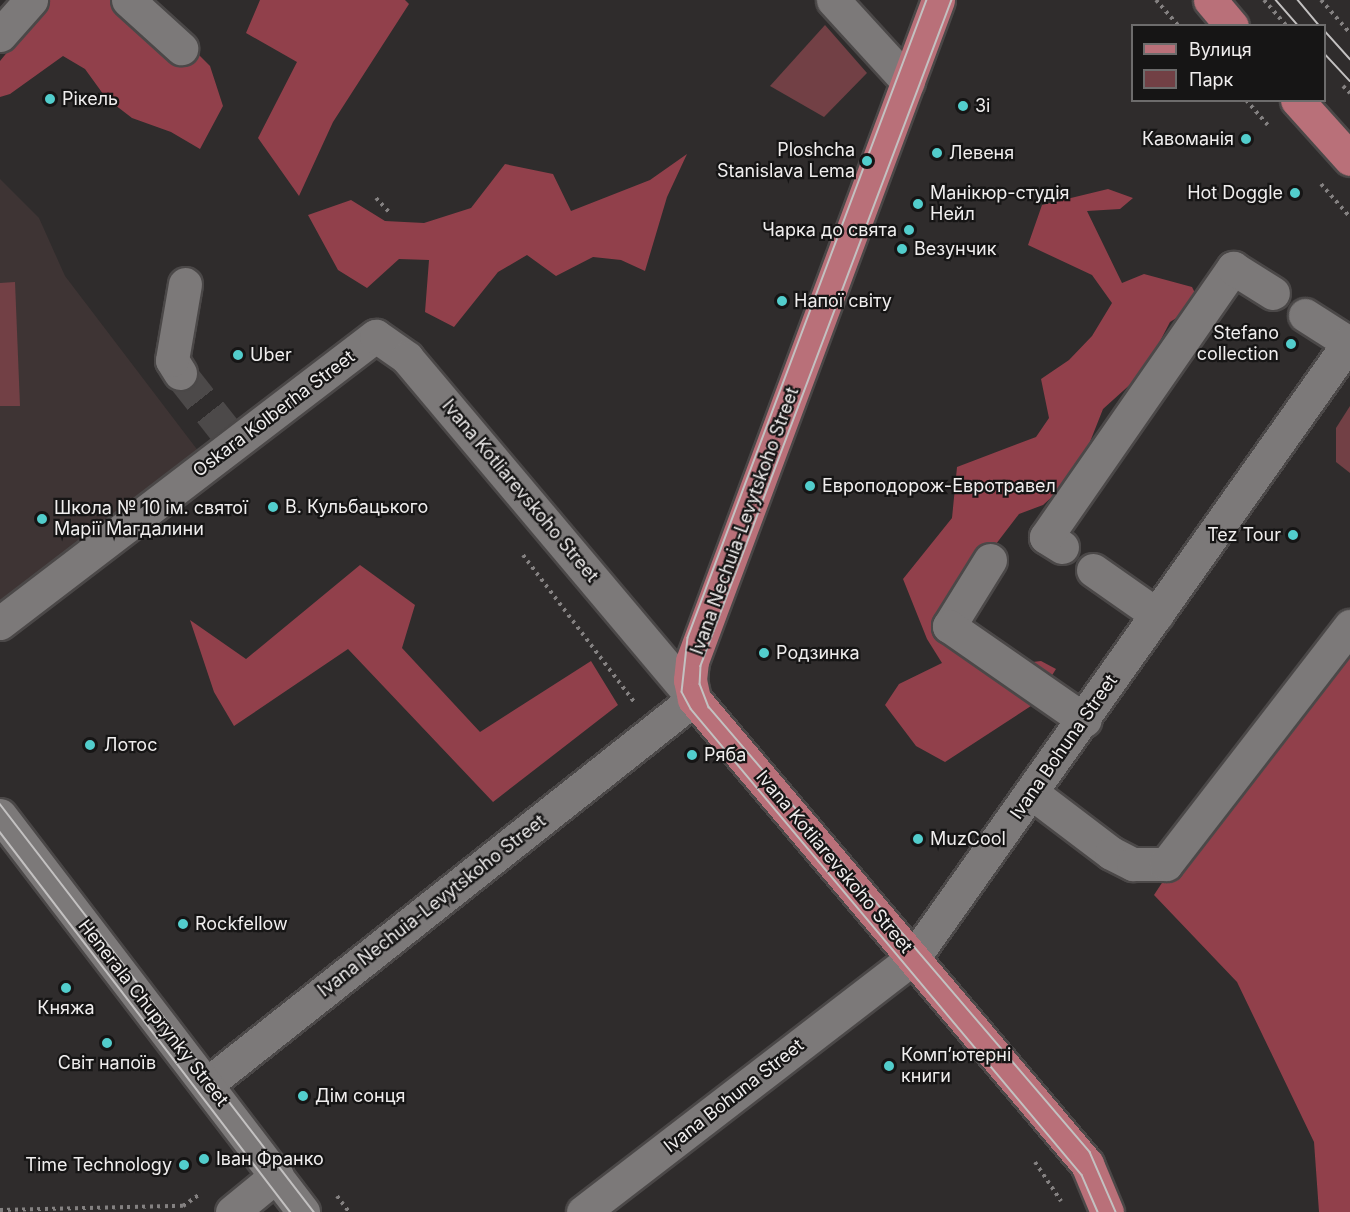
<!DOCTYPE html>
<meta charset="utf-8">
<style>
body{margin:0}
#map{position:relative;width:1350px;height:1212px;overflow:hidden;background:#2f2c2c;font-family:Inter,sans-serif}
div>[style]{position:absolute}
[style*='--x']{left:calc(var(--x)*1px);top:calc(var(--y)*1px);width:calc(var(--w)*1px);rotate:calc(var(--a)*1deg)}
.built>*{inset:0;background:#3e3434}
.green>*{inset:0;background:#724045}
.forest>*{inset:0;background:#91404b}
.minor-tunnel>*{height:33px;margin-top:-16.5px;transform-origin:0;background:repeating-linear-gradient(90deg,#4c4949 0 33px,transparent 0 49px)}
.path>*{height:4px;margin-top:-2px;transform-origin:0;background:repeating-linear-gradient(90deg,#848181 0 3px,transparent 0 7.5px)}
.roads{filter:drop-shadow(2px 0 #4b4848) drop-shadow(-2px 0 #4b4848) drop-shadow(0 2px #4b4848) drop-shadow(0 -2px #4b4848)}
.minor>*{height:33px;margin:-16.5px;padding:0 16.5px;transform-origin:16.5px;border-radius:16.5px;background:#7c7979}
.major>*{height:33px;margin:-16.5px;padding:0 16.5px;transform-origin:16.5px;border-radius:16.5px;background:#b97079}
.tram>*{height:1.5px;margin:-0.75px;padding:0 0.75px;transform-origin:0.75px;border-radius:0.75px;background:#c3c1c1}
.dots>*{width:16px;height:16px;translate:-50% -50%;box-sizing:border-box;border:3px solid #161515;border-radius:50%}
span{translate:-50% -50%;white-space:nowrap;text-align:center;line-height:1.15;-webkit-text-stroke:4.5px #161515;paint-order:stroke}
.poi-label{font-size:18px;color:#f0eeee}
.left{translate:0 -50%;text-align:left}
.right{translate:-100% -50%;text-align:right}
.street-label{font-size:18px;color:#f0eeee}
.legend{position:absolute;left:1131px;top:24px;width:195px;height:78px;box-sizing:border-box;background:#161515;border:2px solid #6d6c6c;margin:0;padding:8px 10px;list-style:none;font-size:18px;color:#f0eeee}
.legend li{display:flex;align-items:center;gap:12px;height:30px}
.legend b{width:30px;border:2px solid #6d6c6c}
</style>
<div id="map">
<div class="built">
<div style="clip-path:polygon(0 179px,39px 218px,65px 276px,199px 452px,0 607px)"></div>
</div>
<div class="green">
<div style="clip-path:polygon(825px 25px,867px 73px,824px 117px,770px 86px)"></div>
<div style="clip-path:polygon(15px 282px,20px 406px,0 406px,0 283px)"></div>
<div style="clip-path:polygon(1350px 406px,1350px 473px,1336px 462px,1336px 428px)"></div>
</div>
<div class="forest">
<div style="clip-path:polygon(50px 0,143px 0,162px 18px,210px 66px,223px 106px,200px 149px,171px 132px,132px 118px,106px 98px,85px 69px,63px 56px,10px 94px,0 97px,0 61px)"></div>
<div style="clip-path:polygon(260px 0,405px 0,409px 4px,333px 122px,299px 196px,258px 138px,297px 62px,246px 33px)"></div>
<div style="clip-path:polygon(687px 154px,667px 197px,645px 271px,621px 260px,593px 257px,556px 276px,527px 255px,498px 272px,454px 327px,425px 312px,429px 260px,399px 259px,367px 288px,338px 270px,308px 215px,351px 200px,385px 221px,424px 223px,471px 208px,505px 164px,553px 174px,571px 211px,650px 180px)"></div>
<div style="clip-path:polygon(1108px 189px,1133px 198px,1120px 209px,1087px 211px,1122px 283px,1144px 274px,1192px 287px,1200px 303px,1170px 322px,1144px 372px,1103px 409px,1086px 452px,1063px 487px,1043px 505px,1019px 514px,973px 574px,955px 625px,1015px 664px,1041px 661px,1056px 669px,1034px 704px,945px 762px,916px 746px,885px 705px,899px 684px,942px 663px,927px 639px,903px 579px,952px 518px,957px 467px,1036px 437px,1049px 418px,1041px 379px,1069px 360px,1092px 336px,1112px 303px,1092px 275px,1028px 245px,1042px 205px)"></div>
<div style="clip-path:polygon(360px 565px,415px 605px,402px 648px,480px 732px,591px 661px,618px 705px,493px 802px,348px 649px,234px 726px,214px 692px,190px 620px,246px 659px)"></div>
<div style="clip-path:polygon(1350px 657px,1350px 1212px,1319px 1212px,1314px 1142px,1237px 982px,1154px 895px,1248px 752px)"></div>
</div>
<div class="minor-tunnel">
<div style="--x:180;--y:373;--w:71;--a:51.8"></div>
</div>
<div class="path">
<div style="--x:1156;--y:0;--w:35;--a:49"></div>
<div style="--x:1264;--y:0;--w:35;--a:49"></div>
<div style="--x:1321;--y:0;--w:44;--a:48.7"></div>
<div style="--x:1343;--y:86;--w:10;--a:45"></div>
<div style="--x:1246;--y:100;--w:33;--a:49"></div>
<div style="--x:1321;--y:184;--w:44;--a:48.7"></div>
<div style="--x:376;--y:198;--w:19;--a:47"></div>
<div style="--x:523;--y:555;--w:184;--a:52.9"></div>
<div style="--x:1035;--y:1162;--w:47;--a:56.3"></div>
<div style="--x:337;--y:1196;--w:20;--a:53"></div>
<div style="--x:0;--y:1210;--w:183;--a:-1.3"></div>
<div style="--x:183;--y:1206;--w:21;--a:-35"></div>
</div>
<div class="roads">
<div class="minor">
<div style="--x:128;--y:0;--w:72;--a:42.2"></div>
<div style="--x:833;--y:0;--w:111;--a:47.6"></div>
<div style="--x:0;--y:35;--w:47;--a:-48.5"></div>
<div style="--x:1305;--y:315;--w:52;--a:32.5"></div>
<div style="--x:180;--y:373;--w:15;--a:-122"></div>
<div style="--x:172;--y:360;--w:77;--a:-80.3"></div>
<div style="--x:1062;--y:547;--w:19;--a:-148"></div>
<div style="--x:1046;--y:537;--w:328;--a:-55.2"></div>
<div style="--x:1233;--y:268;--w:47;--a:32"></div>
<div style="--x:990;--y:560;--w:78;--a:121.8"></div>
<div style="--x:949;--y:626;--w:165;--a:34.8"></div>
<div style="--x:1093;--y:570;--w:78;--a:35.1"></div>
<div style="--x:0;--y:623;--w:473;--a:-37.4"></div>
<div style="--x:376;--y:336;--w:38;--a:35"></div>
<div style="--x:407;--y:358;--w:446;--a:49.9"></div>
<div style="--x:694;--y:699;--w:621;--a:141.67"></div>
<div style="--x:1032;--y:793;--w:99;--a:37.2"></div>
<div style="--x:1111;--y:853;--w:25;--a:27"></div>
<div style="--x:1133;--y:864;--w:33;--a:0"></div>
<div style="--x:1166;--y:864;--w:301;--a:-52.3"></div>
<div style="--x:0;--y:815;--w:499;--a:52.6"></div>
<div style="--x:232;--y:1212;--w:58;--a:-39.4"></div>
<div style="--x:583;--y:1212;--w:418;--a:-37.6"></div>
<div style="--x:914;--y:957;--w:755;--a:-54.71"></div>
</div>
<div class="major">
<div style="--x:938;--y:0;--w:705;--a:110.41"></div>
<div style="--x:692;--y:661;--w:19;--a:96"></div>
<div style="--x:690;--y:680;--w:19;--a:78"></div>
<div style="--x:694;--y:699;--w:609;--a:49.8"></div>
<div style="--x:1087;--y:1164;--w:52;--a:67.4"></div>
<div style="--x:1210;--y:0;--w:34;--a:50"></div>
<div style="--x:1297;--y:100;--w:79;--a:48.1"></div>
</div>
</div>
<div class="tram">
<div style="--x:927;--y:0;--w:681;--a:110.54"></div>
<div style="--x:688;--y:638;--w:54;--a:96.3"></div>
<div style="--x:682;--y:692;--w:19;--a:62"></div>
<div style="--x:691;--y:709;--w:608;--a:50"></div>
<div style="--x:1082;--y:1175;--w:40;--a:66.6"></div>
<div style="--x:952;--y:0;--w:712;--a:110.65"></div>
<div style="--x:701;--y:666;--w:18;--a:93"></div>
<div style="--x:700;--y:684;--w:25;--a:69"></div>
<div style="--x:709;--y:707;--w:586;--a:49.43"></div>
<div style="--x:1090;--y:1152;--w:65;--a:66.6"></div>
<div style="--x:1276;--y:0;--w:35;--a:49"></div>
<div style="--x:1298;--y:0;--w:34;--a:50"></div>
<div style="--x:1324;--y:30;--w:39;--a:48"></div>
<div style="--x:1324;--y:53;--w:38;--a:47"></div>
<div style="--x:0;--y:804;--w:515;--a:52.42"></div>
<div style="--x:0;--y:832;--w:479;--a:52.6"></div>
</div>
<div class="dots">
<div style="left:50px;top:99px;background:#52cdcc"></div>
<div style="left:963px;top:106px;background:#52cdcc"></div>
<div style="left:1246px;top:139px;background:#52cdcc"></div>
<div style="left:937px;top:153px;background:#52cdcc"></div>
<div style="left:867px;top:161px;background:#52cdcc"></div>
<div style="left:1295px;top:193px;background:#52cdcc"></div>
<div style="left:918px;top:204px;background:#52cdcc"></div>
<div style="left:909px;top:230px;background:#52cdcc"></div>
<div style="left:902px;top:249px;background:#52cdcc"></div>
<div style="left:782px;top:301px;background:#52cdcc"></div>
<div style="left:1291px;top:344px;background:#52cdcc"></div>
<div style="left:238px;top:355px;background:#52cdcc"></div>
<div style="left:810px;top:486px;background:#52cdcc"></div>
<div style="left:273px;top:507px;background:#52cdcc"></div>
<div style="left:42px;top:519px;background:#52cdcc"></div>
<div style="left:1293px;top:535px;background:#52cdcc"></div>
<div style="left:764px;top:653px;background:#52cdcc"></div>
<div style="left:90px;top:745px;background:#52cdcc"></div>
<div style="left:692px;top:755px;background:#52cdcc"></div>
<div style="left:918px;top:839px;background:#52cdcc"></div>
<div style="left:183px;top:924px;background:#52cdcc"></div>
<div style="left:66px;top:988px;background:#52cdcc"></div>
<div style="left:107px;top:1043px;background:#52cdcc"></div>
<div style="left:889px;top:1066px;background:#52cdcc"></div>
<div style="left:303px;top:1096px;background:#52cdcc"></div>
<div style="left:204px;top:1159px;background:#52cdcc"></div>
<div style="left:184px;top:1165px;background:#52cdcc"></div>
</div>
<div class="poi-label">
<span class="left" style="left:62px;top:99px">Рікель</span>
<span class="left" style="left:975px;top:106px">3i</span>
<span class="right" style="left:1234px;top:139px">Кавоманія</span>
<span class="right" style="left:855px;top:161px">Ploshcha<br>Stanislava Lema</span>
<span class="left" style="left:949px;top:153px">Левеня</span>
<span class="right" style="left:1283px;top:193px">Hot Doggle</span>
<span class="left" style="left:930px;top:204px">Манікюр-студія<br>Нейл</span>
<span class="right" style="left:897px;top:230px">Чарка до свята</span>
<span class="left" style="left:914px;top:249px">Везунчик</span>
<span class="left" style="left:794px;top:301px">Напої світу</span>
<span class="right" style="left:1279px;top:344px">Stefano<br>collection</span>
<span class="left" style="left:250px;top:355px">Uber</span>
<span class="left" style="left:822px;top:486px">Европодорож-Евротравел</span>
<span class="left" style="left:285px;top:507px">В. Кульбацького</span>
<span class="left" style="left:54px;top:519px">Школа № 10 ім. святої<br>Марії Магдалини</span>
<span class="right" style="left:1281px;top:535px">Tez Tour</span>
<span class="left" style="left:776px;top:653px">Родзинка</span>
<span class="left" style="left:104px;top:745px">Лотос</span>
<span class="left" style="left:704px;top:755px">Ряба</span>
<span class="left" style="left:930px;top:839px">MuzCool</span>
<span class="left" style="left:195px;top:924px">Rockfellow</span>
<span style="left:66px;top:1008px">Княжа</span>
<span class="left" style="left:901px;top:1066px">Компʼютерні<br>книги</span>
<span style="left:107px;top:1063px">Світ напоїв</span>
<span class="left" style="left:315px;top:1096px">Дім сонця</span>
<span class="left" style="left:216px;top:1159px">Іван Франко</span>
<span class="right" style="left:172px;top:1165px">Time Technology</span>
</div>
<div class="street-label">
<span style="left:274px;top:414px;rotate:-37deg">Oskara Kolberha Street</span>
<span style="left:520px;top:491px;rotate:50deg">Ivana Kotliarevskoho Street</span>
<span style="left:745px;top:521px;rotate:-70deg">Ivana Nechuia-Levytskoho Street</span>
<span style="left:1064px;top:747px;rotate:-55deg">Ivana Bohuna Street</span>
<span style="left:834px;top:862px;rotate:50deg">Ivana Kotliarevskoho Street</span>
<span style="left:432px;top:906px;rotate:-38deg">Ivana Nechuia-Levytskoho Street</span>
<span style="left:153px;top:1013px;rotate:52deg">Henerala Chuprynky Street</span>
<span style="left:734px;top:1096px;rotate:-38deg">Ivana Bohuna Street</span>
</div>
<ul class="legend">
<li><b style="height:8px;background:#b97079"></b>Вулиця</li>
<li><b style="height:16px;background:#724045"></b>Парк</li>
</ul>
</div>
